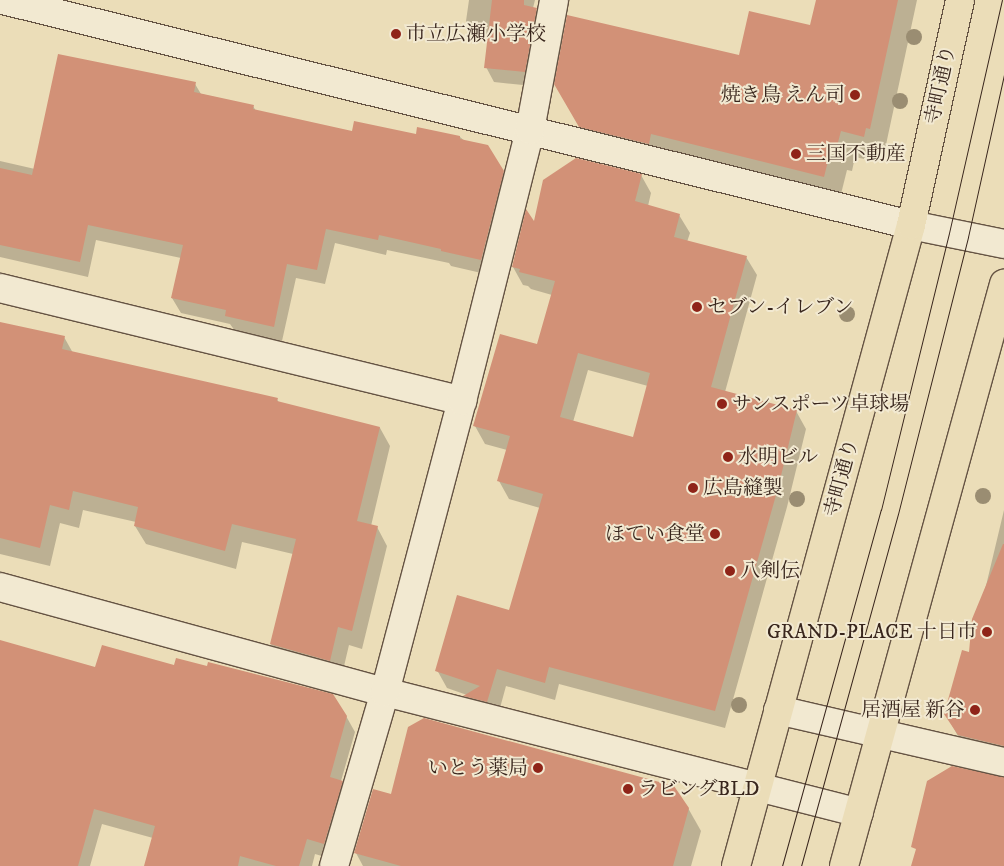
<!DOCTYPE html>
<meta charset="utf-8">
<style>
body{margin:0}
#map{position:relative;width:1004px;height:866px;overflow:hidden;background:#ebddb8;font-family:"IM FELL DW Pica","Noto Serif JP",serif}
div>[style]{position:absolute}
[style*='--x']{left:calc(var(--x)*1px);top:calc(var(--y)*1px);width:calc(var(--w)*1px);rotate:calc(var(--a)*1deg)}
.shadow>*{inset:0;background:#0003}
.building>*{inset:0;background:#d29177}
.roads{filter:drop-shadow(1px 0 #655343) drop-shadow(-1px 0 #655343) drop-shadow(0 1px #655343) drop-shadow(0 -1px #655343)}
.street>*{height:28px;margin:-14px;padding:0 14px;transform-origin:14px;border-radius:14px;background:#f2e9d1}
.highway>*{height:28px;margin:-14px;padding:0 14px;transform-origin:14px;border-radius:14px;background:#ebddb8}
.tram>*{height:1px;margin:-0.5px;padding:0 0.5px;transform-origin:0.5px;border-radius:0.5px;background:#38251c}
.trees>*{width:16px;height:16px;margin:-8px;border-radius:50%;background:#9a8d72}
.dots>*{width:14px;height:14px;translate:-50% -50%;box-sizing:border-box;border:2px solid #f2e9d1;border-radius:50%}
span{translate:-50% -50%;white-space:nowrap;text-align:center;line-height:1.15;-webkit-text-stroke:4px #f2e9d1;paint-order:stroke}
.poi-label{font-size:20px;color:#38251c}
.left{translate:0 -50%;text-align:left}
.right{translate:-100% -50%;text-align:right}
.street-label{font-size:20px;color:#38251c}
</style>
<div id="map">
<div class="shadow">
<div style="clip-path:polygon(469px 0,535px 0,533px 8px,544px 24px,533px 86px,494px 82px,486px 67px,489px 38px,474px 36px,466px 21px)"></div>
<div style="clip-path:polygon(817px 0,917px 0,884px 154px,880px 153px,878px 162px,855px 157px,852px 171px,847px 170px,839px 202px,595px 152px,556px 84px,740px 56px,811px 27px)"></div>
<div style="clip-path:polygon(195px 84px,201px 94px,253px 106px,256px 111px,353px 133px,460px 137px,502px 172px,511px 187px,490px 275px,451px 266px,449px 263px,387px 250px,386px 255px,335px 243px,325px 284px,296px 278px,282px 341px,235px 331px,230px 324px,181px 313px,172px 298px,181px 258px,96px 240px,88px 277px,0 257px,0 161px,35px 169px)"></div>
<div style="clip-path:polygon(evenodd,641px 175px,651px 193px,648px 206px,679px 215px,690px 233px,687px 242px,746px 257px,757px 275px,725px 392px,796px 411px,806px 429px,787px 507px,725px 728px,559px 684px,555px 700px,506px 686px,497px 719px,475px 713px,465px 696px,467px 695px,447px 688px,437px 670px,510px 611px,540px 508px,509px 499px,499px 481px,507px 450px,485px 444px,475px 426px,538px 346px,552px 295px,531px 289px,528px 286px,523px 285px,513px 267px,534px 224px,641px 175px,588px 370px,648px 386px,634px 439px,573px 422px,588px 370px)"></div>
<div style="clip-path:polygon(0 323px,64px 337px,73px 353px,277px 399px,279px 403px,380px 428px,390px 446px,371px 526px,377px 527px,387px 546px,362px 649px,349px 645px,341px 679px,282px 663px,271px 644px,293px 554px,242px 542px,236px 569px,146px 544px,135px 526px,136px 522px,83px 510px,79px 528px,60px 523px,50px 566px,0 554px)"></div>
<div style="clip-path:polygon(1004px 510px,1004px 766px,959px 738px,946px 714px,970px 653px)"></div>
<div style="clip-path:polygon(0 642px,96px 668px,346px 716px,355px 732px,341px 781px,351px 797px,332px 859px,315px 854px,312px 866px,146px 866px,153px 838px,102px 824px,90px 866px,0 866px)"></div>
<div style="clip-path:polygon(392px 795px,688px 808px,701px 831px,691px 866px,363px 866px,356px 853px)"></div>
</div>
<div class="building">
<div style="clip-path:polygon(492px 0,524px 0,524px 5px,537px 8px,525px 72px,484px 68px)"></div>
<div style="clip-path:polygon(816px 0,898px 0,870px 129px,866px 128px,864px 137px,841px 131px,837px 146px,832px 145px,824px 177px,651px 134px,649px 144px,579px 127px,554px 84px,567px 15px,739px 55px,749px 11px,810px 25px)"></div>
<div style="clip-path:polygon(58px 54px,196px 82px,194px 92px,254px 105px,253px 109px,352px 131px,354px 121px,416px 134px,417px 127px,460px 136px,460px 139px,488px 145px,504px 171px,481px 260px,441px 251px,441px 249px,379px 235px,378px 240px,326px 229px,317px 270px,287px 264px,274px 327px,225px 316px,226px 310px,171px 298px,183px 245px,88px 225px,80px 262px,0 245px,0 168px,32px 175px)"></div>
<div style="clip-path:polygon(evenodd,576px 158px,642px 174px,635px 201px,680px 214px,674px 237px,747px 256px,711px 387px,797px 410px,778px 488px,715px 711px,549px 667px,545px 683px,497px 669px,487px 702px,463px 696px,480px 686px,435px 671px,457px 595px,509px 610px,543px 494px,497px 481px,510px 436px,473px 426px,500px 334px,537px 344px,555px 281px,519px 272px,520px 269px,512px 267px,526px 209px,534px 221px,543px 180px,576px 158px,578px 353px,650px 373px,633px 437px,560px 417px,578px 353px)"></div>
<div style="clip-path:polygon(0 322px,65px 336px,62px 349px,278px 398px,277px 401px,380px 427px,357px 521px,378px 526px,352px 631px,338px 627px,330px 661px,270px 644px,296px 539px,232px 524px,225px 551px,134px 526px,138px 507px,73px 491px,69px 510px,50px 505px,40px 548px,0 538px)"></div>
<div style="clip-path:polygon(1003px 544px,1004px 544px,1004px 746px,958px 735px,944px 714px,962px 650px,969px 652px,972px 619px)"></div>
<div style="clip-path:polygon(0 640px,95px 667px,102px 645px,174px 665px,176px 658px,207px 666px,208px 662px,333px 694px,347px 716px,330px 777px,343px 781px,324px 844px,307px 839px,299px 866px,276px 866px,240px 856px,238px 866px,144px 866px,155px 826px,94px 809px,78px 866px,0 866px)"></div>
<div style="clip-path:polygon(424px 718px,674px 786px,689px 808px,673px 866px,401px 866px,354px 853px,373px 789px,391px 794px,408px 727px)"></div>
<div style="clip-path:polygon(952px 766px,1004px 777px,1004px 866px,911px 866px,916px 849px,911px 847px,927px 781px)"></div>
</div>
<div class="roads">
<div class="street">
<div style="--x:3;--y:0;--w:935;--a:13.92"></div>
<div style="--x:911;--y:225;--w:95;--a:11.5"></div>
<div style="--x:0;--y:288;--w:476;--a:13.7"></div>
<div style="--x:0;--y:587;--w:399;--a:15.3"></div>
<div style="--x:385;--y:692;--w:489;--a:14.3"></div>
<div style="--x:778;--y:710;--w:232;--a:13"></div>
<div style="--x:334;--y:866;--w:181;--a:-73.7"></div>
<div style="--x:385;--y:692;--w:301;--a:-75.2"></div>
<div style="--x:462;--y:401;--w:279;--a:-75.9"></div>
<div style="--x:530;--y:130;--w:132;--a:-79.5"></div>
</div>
<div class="highway">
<div style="--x:736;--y:866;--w:664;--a:-74.73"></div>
<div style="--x:911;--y:225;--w:230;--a:-77.7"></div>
<div style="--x:844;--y:866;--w:604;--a:-74.63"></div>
</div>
</div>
<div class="tram">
<div style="--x:782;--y:866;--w:370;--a:-74.5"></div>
<div style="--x:881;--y:510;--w:285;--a:-76.2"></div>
<div style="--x:949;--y:233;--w:239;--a:-77.2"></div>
<div style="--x:801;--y:866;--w:365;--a:-74.6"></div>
<div style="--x:898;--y:514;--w:286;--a:-75.8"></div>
<div style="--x:968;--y:237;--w:166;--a:-77.5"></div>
</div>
<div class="trees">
<div style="left:914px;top:37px"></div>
<div style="left:900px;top:101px"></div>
<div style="left:847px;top:314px"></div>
<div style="left:983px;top:496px"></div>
<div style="left:797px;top:499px"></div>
<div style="left:739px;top:705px"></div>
</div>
<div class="dots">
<div style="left:396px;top:34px;background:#8f2418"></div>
<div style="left:855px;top:95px;background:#8f2418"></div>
<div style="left:796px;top:154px;background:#8f2418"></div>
<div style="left:697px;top:307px;background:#8f2418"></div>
<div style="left:722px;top:404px;background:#8f2418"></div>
<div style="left:728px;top:457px;background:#8f2418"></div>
<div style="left:693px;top:488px;background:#8f2418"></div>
<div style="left:715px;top:534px;background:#8f2418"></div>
<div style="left:730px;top:571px;background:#8f2418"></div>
<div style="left:987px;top:632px;background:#8f2418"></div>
<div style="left:975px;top:710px;background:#8f2418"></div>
<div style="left:538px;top:768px;background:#8f2418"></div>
<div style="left:628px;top:789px;background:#8f2418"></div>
</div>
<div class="poi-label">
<span class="left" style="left:406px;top:34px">市立広瀬小学校</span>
<span class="right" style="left:845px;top:95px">焼き鳥 えん司</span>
<span class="left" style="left:806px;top:154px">三国不動産</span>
<span class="left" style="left:707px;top:307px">セブン-イレブン</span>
<span class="left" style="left:732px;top:404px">サンスポーツ卓球場</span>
<span class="left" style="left:738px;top:457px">水明ビル</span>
<span class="left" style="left:703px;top:488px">広島縫製</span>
<span class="right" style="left:705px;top:534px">ほてい食堂</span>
<span class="left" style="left:740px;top:571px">八剣伝</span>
<span class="right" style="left:977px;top:632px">GRAND-PLACE 十日市</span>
<span class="right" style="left:965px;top:710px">居酒屋 新谷</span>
<span class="right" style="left:528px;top:768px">いとう薬局</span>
<span class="left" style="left:638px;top:789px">ラビングBLD</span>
</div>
<div class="street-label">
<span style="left:941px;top:85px;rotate:-78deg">寺町通り</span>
<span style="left:842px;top:478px;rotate:-75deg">寺町通り</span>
</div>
</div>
